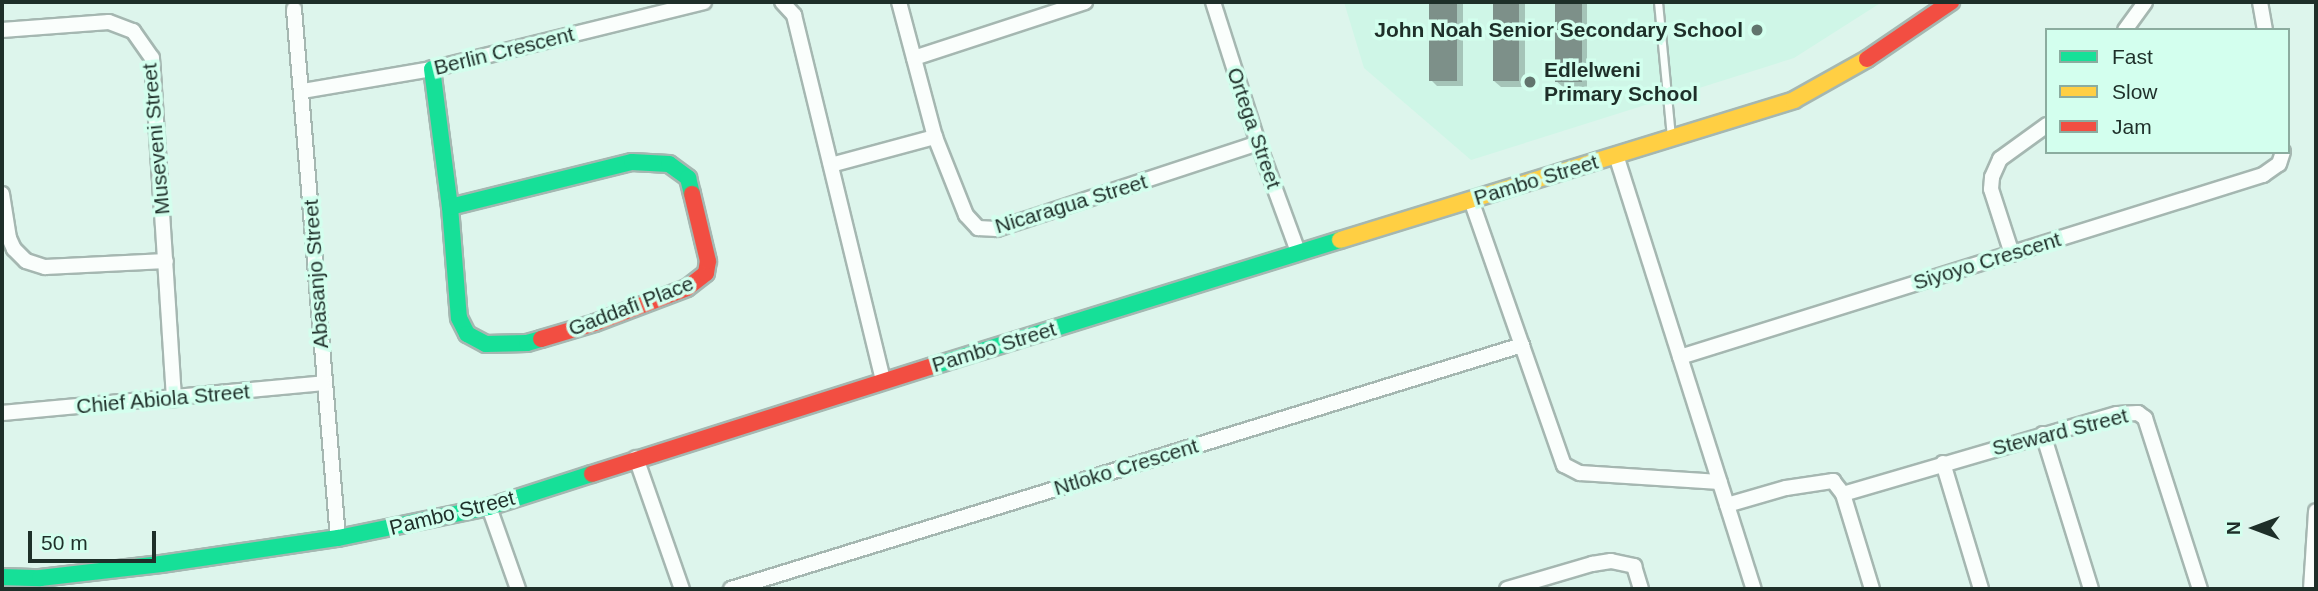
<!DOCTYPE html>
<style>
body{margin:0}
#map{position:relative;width:2318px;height:591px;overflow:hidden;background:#ddf5ec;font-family:Helvetica,sans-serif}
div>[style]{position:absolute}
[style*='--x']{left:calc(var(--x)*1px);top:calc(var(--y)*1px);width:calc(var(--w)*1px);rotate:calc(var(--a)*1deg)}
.built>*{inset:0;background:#cff6e7}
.shadow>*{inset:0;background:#0003}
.building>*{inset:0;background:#7d9089}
.roads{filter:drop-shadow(2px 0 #a5b7b1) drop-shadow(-2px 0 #a5b7b1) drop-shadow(0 2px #a5b7b1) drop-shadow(0 -2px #a5b7b1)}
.lane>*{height:7px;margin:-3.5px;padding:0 3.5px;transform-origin:3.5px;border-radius:3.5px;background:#fafefc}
.street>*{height:14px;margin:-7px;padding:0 7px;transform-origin:7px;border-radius:7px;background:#fafefc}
.fast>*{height:16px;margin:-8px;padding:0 8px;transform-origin:8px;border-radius:8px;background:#16e098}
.slow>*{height:16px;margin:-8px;padding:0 8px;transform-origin:8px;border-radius:8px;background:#ffcf43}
.jam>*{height:16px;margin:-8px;padding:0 8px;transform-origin:8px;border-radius:8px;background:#f24e42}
.dots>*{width:19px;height:19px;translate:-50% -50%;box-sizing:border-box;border:4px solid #d3ffee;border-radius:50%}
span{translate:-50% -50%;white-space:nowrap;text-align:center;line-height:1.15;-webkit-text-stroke:7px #d3ffee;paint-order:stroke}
.poi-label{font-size:21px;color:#1e2f29;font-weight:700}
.right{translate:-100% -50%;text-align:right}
.left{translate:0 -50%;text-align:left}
.street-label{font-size:21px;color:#1e2f29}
.frame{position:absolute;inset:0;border:4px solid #1e2f29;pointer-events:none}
.legend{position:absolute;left:2045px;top:28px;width:245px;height:126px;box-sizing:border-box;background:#d3ffee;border:2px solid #8bac9f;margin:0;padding:9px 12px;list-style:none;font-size:21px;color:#1e2f29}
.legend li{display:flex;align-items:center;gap:14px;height:35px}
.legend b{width:35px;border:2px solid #8bac9f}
.north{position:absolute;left:2220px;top:493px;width:70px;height:70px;-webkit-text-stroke:5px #d3ffee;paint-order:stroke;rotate:270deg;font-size:19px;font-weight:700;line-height:28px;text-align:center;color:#1e2f29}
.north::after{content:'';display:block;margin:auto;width:24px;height:32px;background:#1e2f29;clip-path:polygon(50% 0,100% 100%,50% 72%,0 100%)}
.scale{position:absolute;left:28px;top:531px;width:128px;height:32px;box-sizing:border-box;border:4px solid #1e2f29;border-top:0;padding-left:9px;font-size:21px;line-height:24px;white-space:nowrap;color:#1e2f29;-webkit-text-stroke:5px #d3ffee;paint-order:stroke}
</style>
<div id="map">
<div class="built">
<div style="clip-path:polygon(1344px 2px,1882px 2px,1794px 58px,1471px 160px,1364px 68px)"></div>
</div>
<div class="shadow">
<div style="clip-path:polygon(1431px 2px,1463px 2px,1463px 86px,1437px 86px,1431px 80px)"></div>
<div style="clip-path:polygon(1494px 2px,1525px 2px,1525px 87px,1501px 87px,1494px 81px)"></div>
<div style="clip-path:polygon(1556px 2px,1587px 2px,1587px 87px,1563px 87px,1556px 81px)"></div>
</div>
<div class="building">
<div style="clip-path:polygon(1429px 2px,1457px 2px,1457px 81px,1429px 81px)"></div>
<div style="clip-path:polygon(1493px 2px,1519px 2px,1519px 81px,1493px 81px)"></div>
<div style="clip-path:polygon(1555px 2px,1582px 2px,1582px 82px,1555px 82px)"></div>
</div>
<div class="roads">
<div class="lane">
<div style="--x:1658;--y:2;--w:136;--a:84.5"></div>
</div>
<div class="street">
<div style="--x:782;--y:2;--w:18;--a:47"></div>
<div style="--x:794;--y:15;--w:377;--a:76.3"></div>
<div style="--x:899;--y:2;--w:140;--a:75.1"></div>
<div style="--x:935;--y:137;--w:84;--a:68.3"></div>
<div style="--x:966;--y:215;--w:18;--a:47"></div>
<div style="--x:978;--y:228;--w:19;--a:3"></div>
<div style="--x:997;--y:229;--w:275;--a:-18.2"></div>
<div style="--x:1213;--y:2;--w:148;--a:72.3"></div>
<div style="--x:1258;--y:143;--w:116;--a:69.8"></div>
<div style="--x:2260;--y:2;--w:28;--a:80"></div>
<div style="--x:294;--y:9;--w:531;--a:85.25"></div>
<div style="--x:2;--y:30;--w:107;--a:-4.3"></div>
<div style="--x:109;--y:22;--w:26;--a:21"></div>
<div style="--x:133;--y:31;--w:33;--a:55"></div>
<div style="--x:152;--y:58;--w:342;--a:86.3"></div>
<div style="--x:2125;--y:30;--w:34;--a:-54"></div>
<div style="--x:914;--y:58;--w:180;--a:-18.1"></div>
<div style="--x:303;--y:91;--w:131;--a:-9.7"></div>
<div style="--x:432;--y:69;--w:280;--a:-13.8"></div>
<div style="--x:1616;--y:155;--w:455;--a:72.4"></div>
<div style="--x:831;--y:165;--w:108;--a:-15.1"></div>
<div style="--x:2;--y:194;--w:45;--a:81"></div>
<div style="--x:9;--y:238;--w:12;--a:66"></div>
<div style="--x:14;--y:249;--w:17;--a:45"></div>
<div style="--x:26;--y:261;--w:20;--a:18"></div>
<div style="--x:45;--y:267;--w:121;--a:-2.8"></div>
<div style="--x:1471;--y:200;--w:281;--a:70.7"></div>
<div style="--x:1564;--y:465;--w:18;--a:27"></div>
<div style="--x:1580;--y:473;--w:140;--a:3.7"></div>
<div style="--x:2012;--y:254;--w:68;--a:-107.9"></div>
<div style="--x:1991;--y:189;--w:12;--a:-85"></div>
<div style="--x:1992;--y:177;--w:20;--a:-66"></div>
<div style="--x:2000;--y:159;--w:58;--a:-35.9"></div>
<div style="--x:1680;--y:357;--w:611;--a:-17.34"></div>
<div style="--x:2263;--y:175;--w:19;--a:-35"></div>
<div style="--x:2279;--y:164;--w:13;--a:-72"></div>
<div style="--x:2;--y:413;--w:322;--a:-5.3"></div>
<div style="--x:2043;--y:434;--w:162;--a:72.8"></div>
<div style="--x:636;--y:458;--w:139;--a:70.7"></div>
<div style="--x:1943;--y:463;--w:132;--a:73.2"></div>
<div style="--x:1843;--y:494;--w:285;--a:-16.3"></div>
<div style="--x:2117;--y:414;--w:21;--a:-3"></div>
<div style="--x:2138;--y:413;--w:9;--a:36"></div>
<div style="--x:2145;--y:418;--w:180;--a:72.2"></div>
<div style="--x:1727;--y:505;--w:61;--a:-16.1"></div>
<div style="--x:1786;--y:488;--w:48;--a:-8.5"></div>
<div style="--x:1833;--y:481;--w:16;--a:52"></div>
<div style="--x:1843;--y:494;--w:99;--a:73"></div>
<div style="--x:489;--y:507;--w:87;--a:70.5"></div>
<div style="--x:731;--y:589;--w:828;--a:-17.14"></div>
<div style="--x:1507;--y:589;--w:89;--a:-16.4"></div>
<div style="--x:1592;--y:564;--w:19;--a:-9"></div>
<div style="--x:1611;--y:561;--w:24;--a:12"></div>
<div style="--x:1634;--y:566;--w:24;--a:73"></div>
<div style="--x:2311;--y:589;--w:78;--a:-86.3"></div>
</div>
<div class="fast">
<div style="--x:432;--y:69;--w:139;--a:82.6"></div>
<div style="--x:450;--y:207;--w:111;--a:85.4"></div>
<div style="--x:459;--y:318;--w:18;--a:63"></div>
<div style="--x:467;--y:334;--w:21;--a:28"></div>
<div style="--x:486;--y:344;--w:41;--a:-1.4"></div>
<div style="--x:527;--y:343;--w:15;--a:-16"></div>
<div style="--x:450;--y:207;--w:187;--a:-13.9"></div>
<div style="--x:632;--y:162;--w:37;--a:3"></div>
<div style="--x:669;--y:164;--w:24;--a:36"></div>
<div style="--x:688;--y:178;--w:16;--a:76"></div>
<div style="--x:933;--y:366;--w:426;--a:-17.2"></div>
<div style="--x:2;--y:577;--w:38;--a:2"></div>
<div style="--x:40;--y:578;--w:122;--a:-6.6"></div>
<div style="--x:161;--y:564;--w:179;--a:-8.4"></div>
<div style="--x:338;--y:538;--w:154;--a:-11.6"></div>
<div style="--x:489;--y:507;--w:108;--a:-17.8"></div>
</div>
<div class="slow">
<div style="--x:1340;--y:240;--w:475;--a:-17.1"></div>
<div style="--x:1794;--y:100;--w:84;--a:-29.3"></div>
</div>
<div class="jam">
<div style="--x:1867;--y:59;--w:102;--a:-34.2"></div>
<div style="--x:541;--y:339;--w:56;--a:-16.5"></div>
<div style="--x:595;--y:323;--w:98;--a:-20.8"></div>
<div style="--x:687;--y:288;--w:24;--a:-38"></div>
<div style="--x:706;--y:273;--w:12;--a:-81"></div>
<div style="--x:708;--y:261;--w:69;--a:-103.4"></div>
<div style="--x:592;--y:474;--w:358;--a:-17.6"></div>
</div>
</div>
<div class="dots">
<div style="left:1757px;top:30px;background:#61746d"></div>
<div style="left:1530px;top:82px;background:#61746d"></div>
</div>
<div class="poi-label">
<span class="right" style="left:1743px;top:30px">John Noah Senior Secondary School</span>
<span class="left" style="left:1544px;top:82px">Edlelweni<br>Primary School</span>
</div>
<div class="street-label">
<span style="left:504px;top:51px;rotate:-14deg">Berlin Crescent</span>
<span style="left:1254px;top:128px;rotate:71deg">Ortega Street</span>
<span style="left:156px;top:139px;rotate:-95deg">Museveni Street</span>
<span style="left:1536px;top:180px;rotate:-17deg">Pambo Street</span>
<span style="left:1071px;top:204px;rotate:-17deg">Nicaragua Street</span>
<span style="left:1987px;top:261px;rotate:-17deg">Siyoyo Crescent</span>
<span style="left:316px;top:274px;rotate:-94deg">Abasanjo Street</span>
<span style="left:631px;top:306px;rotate:-21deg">Gaddafi Place</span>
<span style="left:994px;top:347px;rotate:-17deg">Pambo Street</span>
<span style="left:163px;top:399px;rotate:-5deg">Chief Abiola Street</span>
<span style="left:2060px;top:432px;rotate:-14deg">Steward Street</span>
<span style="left:1126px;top:467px;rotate:-17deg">Ntloko Crescent</span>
<span style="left:452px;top:513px;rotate:-14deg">Pambo Street</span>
</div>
<div class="frame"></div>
<ul class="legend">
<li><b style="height:9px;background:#16e098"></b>Fast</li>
<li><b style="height:9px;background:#ffcf43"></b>Slow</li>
<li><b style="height:9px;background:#f24e42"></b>Jam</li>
</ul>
<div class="north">N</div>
<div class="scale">50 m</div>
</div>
